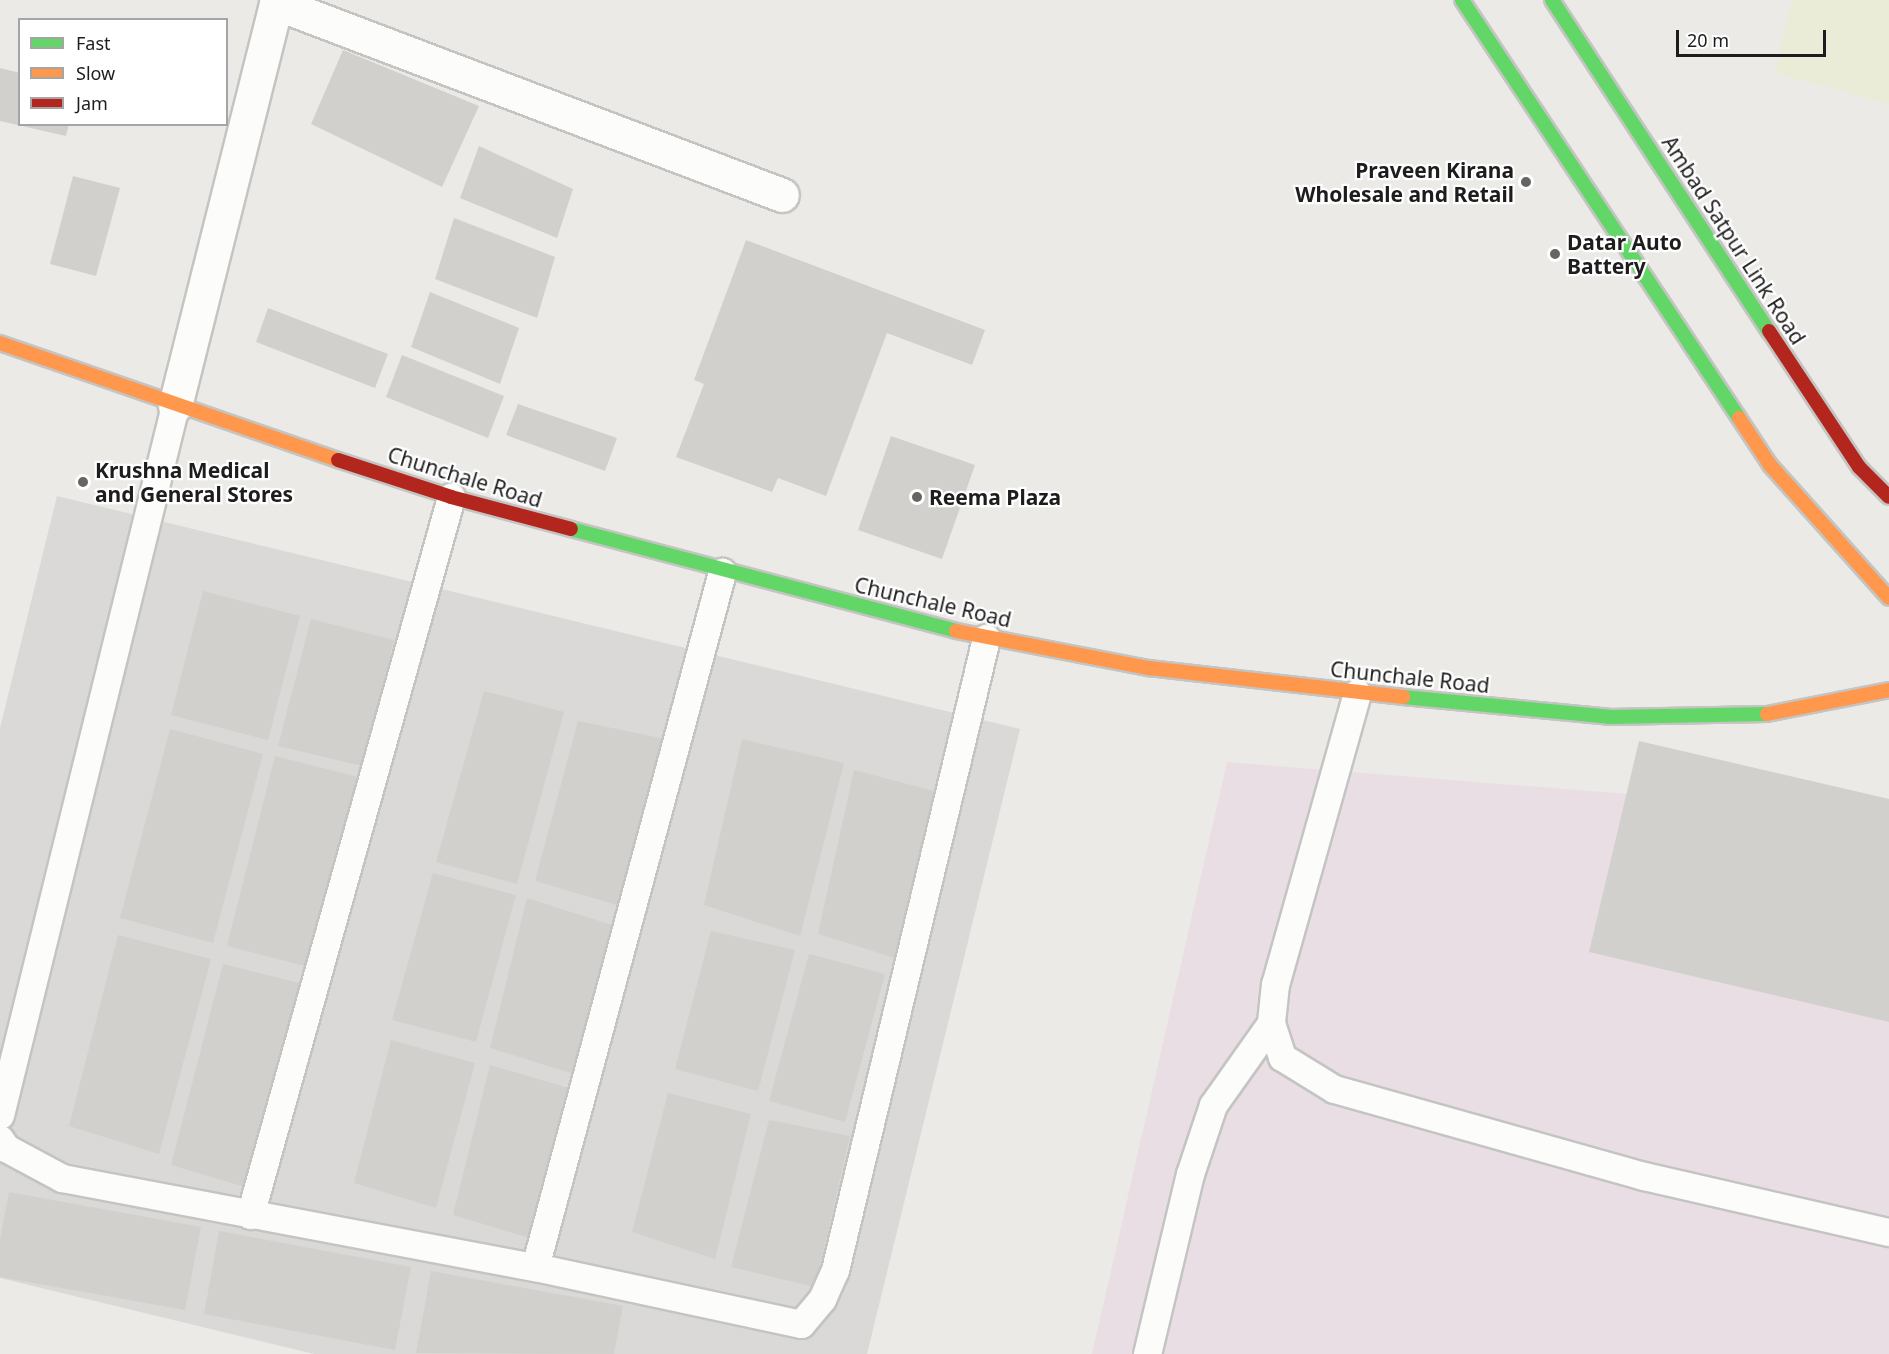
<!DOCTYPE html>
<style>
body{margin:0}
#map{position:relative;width:1889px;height:1354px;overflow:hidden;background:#ebeae6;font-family:"Noto Sans",sans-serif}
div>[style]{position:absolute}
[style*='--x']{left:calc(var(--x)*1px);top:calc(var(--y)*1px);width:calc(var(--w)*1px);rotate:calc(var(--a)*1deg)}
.residential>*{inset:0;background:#dad9d7}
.industrial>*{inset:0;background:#e9dee4}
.farmland>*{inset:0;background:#eaecd8}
.building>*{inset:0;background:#d2d0cd}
.roads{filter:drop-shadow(2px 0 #c4c4c2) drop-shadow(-2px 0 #c4c4c2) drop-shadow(0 2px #c4c4c2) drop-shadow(0 -2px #c4c4c2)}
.lane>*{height:27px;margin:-13.5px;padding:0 13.5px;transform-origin:13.5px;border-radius:13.5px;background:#fcfcfb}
.street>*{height:33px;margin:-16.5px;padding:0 16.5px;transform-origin:16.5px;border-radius:16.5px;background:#fcfcfb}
.fast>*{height:14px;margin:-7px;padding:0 7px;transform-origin:7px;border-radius:7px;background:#63d668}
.slow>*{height:14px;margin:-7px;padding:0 7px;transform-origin:7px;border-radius:7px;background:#ff974d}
.jam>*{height:14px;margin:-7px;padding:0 7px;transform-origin:7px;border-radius:7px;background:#b3261e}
.dots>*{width:16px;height:16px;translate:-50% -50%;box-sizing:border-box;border:3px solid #fff;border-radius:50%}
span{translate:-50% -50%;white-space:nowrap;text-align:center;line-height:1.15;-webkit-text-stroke:4.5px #fff;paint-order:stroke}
.poi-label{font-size:21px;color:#1d1d1d;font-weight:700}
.right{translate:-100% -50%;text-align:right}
.left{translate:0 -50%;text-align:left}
.street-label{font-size:21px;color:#1d1d1d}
.legend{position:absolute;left:18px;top:18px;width:210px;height:108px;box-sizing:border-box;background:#fff;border:2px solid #a5a5a5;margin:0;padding:8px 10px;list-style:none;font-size:18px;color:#1d1d1d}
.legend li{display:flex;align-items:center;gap:12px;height:30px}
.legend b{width:30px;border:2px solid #a5a5a5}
.scale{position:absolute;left:1676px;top:30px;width:150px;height:27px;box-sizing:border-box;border:3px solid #1d1d1d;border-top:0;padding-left:8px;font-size:18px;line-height:21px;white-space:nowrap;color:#1d1d1d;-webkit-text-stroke:4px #fff;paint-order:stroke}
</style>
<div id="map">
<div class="residential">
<div style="clip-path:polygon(57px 496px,1020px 729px,867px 1354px,314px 1354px,0 1278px,0 728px)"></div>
</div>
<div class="industrial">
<div style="clip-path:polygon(1227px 762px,1889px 815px,1889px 1354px,1092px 1354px)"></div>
</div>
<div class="farmland">
<div style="clip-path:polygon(1792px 0,1889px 0,1889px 104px,1775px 73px)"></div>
</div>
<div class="building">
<div style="clip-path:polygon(343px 50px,479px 106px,442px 187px,311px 124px)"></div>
<div style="clip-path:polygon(0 68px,20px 73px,20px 124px,69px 124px,66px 136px,0 121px)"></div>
<div style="clip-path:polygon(479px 146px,573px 189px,557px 238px,460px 198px)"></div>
<div style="clip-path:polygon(73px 176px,120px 188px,96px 276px,50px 264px)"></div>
<div style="clip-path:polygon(454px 218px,555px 257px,537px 318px,435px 279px)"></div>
<div style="clip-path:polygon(746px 240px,985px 330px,972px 365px,887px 333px,826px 496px,778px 478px,772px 492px,676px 457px,704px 384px,694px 380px)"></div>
<div style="clip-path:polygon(430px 292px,519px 328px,500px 384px,411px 347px)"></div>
<div style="clip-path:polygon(268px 308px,388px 354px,375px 388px,256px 342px)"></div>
<div style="clip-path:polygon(402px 355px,504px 396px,488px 438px,386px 397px)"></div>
<div style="clip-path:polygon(518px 404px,617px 438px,605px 471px,506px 435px)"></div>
<div style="clip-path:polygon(891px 436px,975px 465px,942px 559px,858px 530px)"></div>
<div style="clip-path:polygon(203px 591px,300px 616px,268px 740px,171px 715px)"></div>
<div style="clip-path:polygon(311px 619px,394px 640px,362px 766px,278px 746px)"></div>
<div style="clip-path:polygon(484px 691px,564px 712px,517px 884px,436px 862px)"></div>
<div style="clip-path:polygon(578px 721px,666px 739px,617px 905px,535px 881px)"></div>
<div style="clip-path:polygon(170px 729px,263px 754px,213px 943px,120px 918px)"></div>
<div style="clip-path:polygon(742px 739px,844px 763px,800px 936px,704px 905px)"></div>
<div style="clip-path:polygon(1639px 741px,1889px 799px,1889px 1022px,1589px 952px)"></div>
<div style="clip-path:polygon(275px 756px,362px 778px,309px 967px,227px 946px)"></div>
<div style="clip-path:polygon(854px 770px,934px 791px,895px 958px,818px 934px)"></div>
<div style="clip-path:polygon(433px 873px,516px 895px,476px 1042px,392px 1020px)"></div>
<div style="clip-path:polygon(527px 898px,612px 925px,574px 1074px,490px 1048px)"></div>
<div style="clip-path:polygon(711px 931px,795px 950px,758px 1091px,675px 1069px)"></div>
<div style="clip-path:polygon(118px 935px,211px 959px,159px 1154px,69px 1126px)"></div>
<div style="clip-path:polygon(809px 954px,885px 974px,845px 1122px,769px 1101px)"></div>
<div style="clip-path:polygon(223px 964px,303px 984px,248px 1188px,171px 1165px)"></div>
<div style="clip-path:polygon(391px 1040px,475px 1063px,436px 1208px,354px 1183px)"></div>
<div style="clip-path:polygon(490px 1065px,569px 1088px,533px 1239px,453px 1215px)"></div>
<div style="clip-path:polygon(668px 1093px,751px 1114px,715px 1259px,632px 1232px)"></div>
<div style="clip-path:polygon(769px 1120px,850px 1136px,815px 1287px,731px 1267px)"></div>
<div style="clip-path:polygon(9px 1192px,201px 1227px,185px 1310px,0 1277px,0 1240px)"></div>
<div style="clip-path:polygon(219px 1231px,411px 1267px,395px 1350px,204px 1314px)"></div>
<div style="clip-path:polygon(431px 1271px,623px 1306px,614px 1354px,416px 1353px)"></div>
</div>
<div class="roads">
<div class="lane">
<div style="--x:1357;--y:693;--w:302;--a:105.7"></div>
<div style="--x:1275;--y:984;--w:39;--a:96"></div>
<div style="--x:1271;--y:1023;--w:36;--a:72"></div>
<div style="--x:1282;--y:1057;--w:61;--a:31.6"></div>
<div style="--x:1334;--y:1089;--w:322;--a:15.7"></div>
<div style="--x:1644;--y:1176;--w:251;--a:12.9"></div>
<div style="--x:0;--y:1115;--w:730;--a:-76.14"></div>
<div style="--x:0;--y:1139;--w:11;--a:56"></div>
<div style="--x:6;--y:1148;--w:64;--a:28.2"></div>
<div style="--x:62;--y:1178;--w:481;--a:10.7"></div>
<div style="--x:535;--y:1267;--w:272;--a:12.1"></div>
<div style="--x:801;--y:1324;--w:33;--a:-50"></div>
<div style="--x:822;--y:1299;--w:32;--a:-66"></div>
<div style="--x:835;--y:1270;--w:650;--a:-76.56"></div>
<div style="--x:250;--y:1215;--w:746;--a:-74.36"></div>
<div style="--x:535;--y:1267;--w:720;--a:-74.94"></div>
<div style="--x:1147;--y:1354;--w:185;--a:-76.6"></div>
<div style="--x:1190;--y:1174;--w:73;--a:-71.6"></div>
<div style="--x:1213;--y:1105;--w:100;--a:-54.7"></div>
</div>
<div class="street">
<div style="--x:276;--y:3;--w:541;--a:20.78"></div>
<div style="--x:175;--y:406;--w:419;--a:-75.9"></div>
</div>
<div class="fast">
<div style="--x:1462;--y:0;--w:501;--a:56.47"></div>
<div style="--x:1552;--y:0;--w:396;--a:56.8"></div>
<div style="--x:571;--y:529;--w:398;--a:14.8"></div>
<div style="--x:1403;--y:697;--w:207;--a:5.5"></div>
<div style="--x:1609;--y:717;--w:158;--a:-1.1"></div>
</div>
<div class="slow">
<div style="--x:0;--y:343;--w:358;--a:19.1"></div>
<div style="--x:1739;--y:418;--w:56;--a:56.6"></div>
<div style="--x:1770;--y:465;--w:178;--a:48.2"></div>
<div style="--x:956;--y:631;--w:197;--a:10.9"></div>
<div style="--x:1149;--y:668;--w:256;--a:6.5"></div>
<div style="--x:1767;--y:714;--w:124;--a:-11.1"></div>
</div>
<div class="jam">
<div style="--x:1769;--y:331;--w:163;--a:56.5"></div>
<div style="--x:1859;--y:467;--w:42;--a:45"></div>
<div style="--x:338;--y:460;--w:119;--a:18.1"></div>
<div style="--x:451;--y:497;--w:124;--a:14.9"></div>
</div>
</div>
<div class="dots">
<div style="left:1526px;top:182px;background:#656563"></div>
<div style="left:1555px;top:254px;background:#656563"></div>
<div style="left:83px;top:482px;background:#656563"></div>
<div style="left:917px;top:497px;background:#656563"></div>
</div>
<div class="poi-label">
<span class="right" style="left:1514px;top:182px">Praveen Kirana<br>Wholesale and Retail</span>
<span class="left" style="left:1567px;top:254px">Datar Auto<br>Battery</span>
<span class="left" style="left:95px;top:482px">Krushna Medical<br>and General Stores</span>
<span class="left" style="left:929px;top:497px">Reema Plaza</span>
</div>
<div class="street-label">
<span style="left:1734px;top:240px;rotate:57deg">Ambad Satpur Link Road</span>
<span style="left:465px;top:477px;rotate:17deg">Chunchale Road</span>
<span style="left:933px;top:602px;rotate:13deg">Chunchale Road</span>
<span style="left:1410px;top:677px;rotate:6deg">Chunchale Road</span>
</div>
<ul class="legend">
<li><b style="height:8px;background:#63d668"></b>Fast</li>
<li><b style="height:8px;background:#ff974d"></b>Slow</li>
<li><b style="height:8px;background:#b3261e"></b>Jam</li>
</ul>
<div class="scale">20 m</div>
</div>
